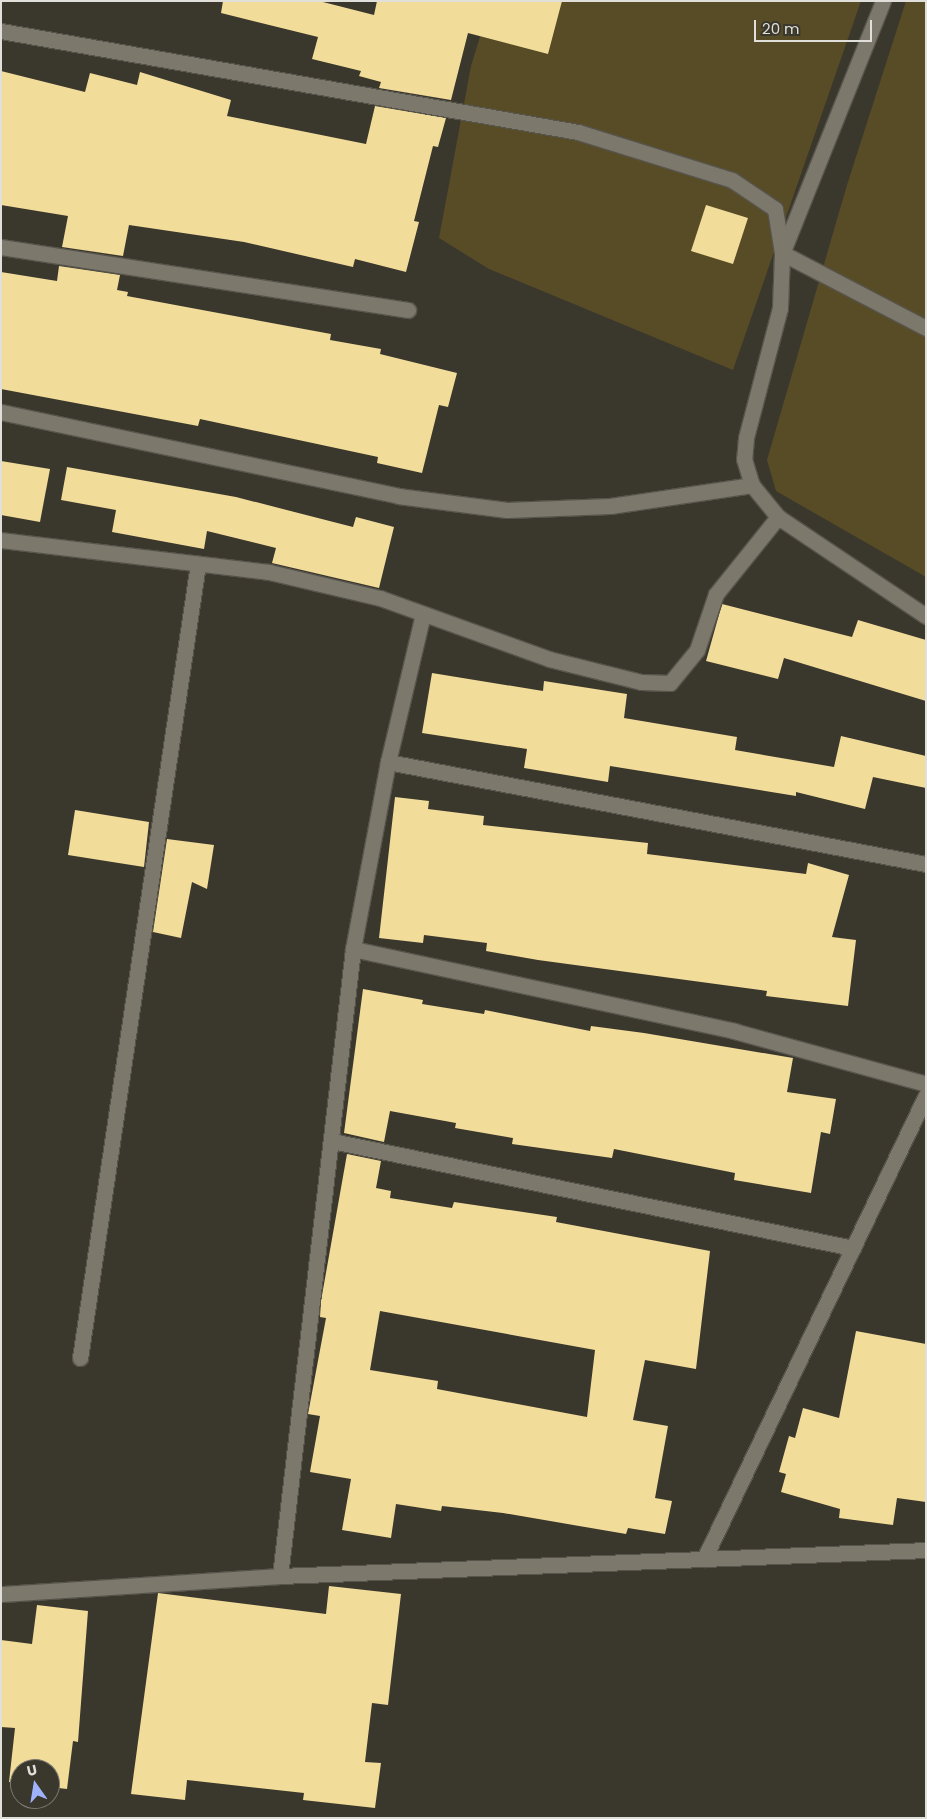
<!DOCTYPE html>
<style>
body{margin:0}
#map{position:relative;width:927px;height:1819px;overflow:hidden;background:#3a372d;font-family:Poppins,sans-serif}
div>[style]{position:absolute}
[style*='--x']{left:calc(var(--x)*1px);top:calc(var(--y)*1px);width:calc(var(--w)*1px);rotate:calc(var(--a)*1deg)}
.green>*{inset:0;background:#584c27}
.building>*{inset:0;background:#f2dc9a}
.roads{filter:drop-shadow(1px 0 #57544c) drop-shadow(-1px 0 #57544c) drop-shadow(0 1px #57544c) drop-shadow(0 -1px #57544c)}
.minor>*{height:15px;margin:-7.5px;padding:0 7.5px;transform-origin:7.5px;border-radius:7.5px;background:#7c786c}
span{translate:-50% -50%;white-space:nowrap;text-align:center;line-height:1.15;-webkit-text-stroke:5px #3a372d;paint-order:stroke}
.frame{position:absolute;inset:0;border:2px solid #e1dfd9;pointer-events:none}
.north{position:absolute;left:10px;top:1759px;width:50px;height:50px;box-sizing:border-box;background:#3a372d;border:1px solid #7d7a72;border-radius:50%;rotate:347deg;font-size:14px;font-weight:700;line-height:20px;text-align:center;color:#e1dfd9}
.north::after{content:'';display:block;margin:auto;width:18px;height:22px;background:#9fb3fd;clip-path:polygon(50% 0,100% 100%,50% 72%,0 100%)}
.scale{position:absolute;left:754px;top:20px;width:118px;height:22px;box-sizing:border-box;border:2px solid #e1dfd9;border-top:0;padding-left:6px;font-size:15px;line-height:18px;white-space:nowrap;color:#e1dfd9;-webkit-text-stroke:4px #3a372d;paint-order:stroke}
</style>
<div id="map">
<div class="green">
<div style="clip-path:polygon(491px 1px,861px 1px,733px 370px,489px 269px,439px 238px,471px 66px)"></div>
<div style="clip-path:polygon(906px 1px,926px 1px,926px 577px,776px 491px,767px 460px,847px 185px)"></div>
</div>
<div class="building">
<div style="clip-path:polygon(223px 1px,319px 1px,374px 15px,377px 1px,562px 1px,548px 54px,468px 33px,451px 100px,379px 88px,381px 82px,359px 76px,361px 71px,312px 59px,318px 37px,221px 13px)"></div>
<div style="clip-path:polygon(1px 71px,85px 92px,90px 73px,137px 85px,140px 72px,231px 100px,227px 116px,366px 144px,375px 106px,446px 118px,438px 147px,433px 146px,414px 221px,419px 222px,406px 272px,355px 259px,353px 267px,244px 242px,129px 225px,123px 256px,62px 247px,68px 216px,1px 205px)"></div>
<div style="clip-path:polygon(706px 205px,748px 218px,733px 264px,691px 251px)"></div>
<div style="clip-path:polygon(59px 266px,120px 275px,117px 290px,128px 292px,127px 296px,331px 334px,330px 340px,381px 349px,380px 354px,457px 373px,448px 407px,439px 405px,422px 473px,377px 463px,378px 457px,200px 419px,198px 426px,1px 389px,1px 272px,57px 281px)"></div>
<div style="clip-path:polygon(1px 461px,50px 469px,40px 522px,1px 515px)"></div>
<div style="clip-path:polygon(67px 467px,236px 497px,353px 527px,356px 517px,394px 527px,379px 588px,272px 563px,276px 548px,207px 531px,204px 549px,112px 532px,116px 510px,61px 500px)"></div>
<div style="clip-path:polygon(722px 604px,852px 637px,858px 620px,926px 640px,926px 701px,784px 658px,778px 679px,706px 661px)"></div>
<div style="clip-path:polygon(432px 673px,543px 691px,544px 681px,627px 694px,624px 718px,737px 737px,735px 750px,834px 767px,841px 736px,926px 756px,926px 788px,873px 777px,865px 809px,796px 792px,796px 796px,610px 766px,608px 782px,524px 768px,527px 749px,422px 733px)"></div>
<div style="clip-path:polygon(395px 797px,429px 801px,428px 809px,484px 816px,483px 825px,648px 843px,647px 854px,806px 874px,808px 863px,849px 875px,832px 937px,856px 940px,848px 1006px,766px 996px,767px 991px,538px 960px,486px 951px,487px 943px,424px 935px,423px 943px,379px 938px)"></div>
<div style="clip-path:polygon(75px 810px,149px 822px,144px 867px,68px 855px)"></div>
<div style="clip-path:polygon(167px 839px,214px 845px,207px 889px,192px 882px,181px 938px,153px 932px)"></div>
<div style="clip-path:polygon(363px 989px,423px 1000px,422px 1004px,484px 1014px,485px 1010px,590px 1031px,591px 1026px,644px 1033px,793px 1058px,787px 1092px,836px 1099px,830px 1134px,821px 1132px,811px 1193px,734px 1180px,735px 1173px,614px 1149px,612px 1158px,512px 1144px,513px 1138px,455px 1128px,456px 1123px,390px 1111px,384px 1142px,344px 1133px)"></div>
<div style="clip-path:polygon(evenodd,347px 1154px,381px 1161px,376px 1188px,391px 1191px,390px 1198px,452px 1208px,454px 1202px,557px 1217px,556px 1222px,710px 1251px,696px 1369px,645px 1360px,633px 1420px,668px 1426px,655px 1498px,672px 1501px,665px 1534px,628px 1528px,626px 1534px,503px 1513px,442px 1506px,441px 1511px,396px 1504px,391px 1538px,342px 1530px,351px 1479px,310px 1472px,320px 1416px,308px 1414px,326px 1318px,320px 1317px,321px 1301px,347px 1154px,380px 1311px,595px 1350px,587px 1417px,437px 1389px,438px 1381px,370px 1370px,380px 1311px)"></div>
<div style="clip-path:polygon(856px 1331px,926px 1344px,926px 1502px,897px 1498px,893px 1525px,839px 1518px,840px 1509px,781px 1492px,786px 1474px,779px 1472px,789px 1436px,795px 1438px,803px 1408px,839px 1418px)"></div>
<div style="clip-path:polygon(329px 1586px,401px 1594px,388px 1705px,372px 1703px,365px 1762px,381px 1763px,375px 1808px,303px 1800px,304px 1793px,187px 1780px,185px 1800px,131px 1794px,158px 1593px,326px 1614px)"></div>
<div style="clip-path:polygon(37px 1605px,88px 1611px,78px 1742px,73px 1741px,67px 1789px,50px 1787px,50px 1769px,20px 1769px,20px 1783px,9px 1782px,15px 1728px,1px 1727px,1px 1640px,32px 1644px)"></div>
</div>
<div class="roads">
<div class="minor">
<div style="--x:883;--y:1;--w:271;--a:111.8"></div>
<div style="--x:782;--y:253;--w:162;--a:27.5"></div>
<div style="--x:1;--y:31;--w:586;--a:9.93"></div>
<div style="--x:578;--y:132;--w:161;--a:17.3"></div>
<div style="--x:732;--y:180;--w:52;--a:34"></div>
<div style="--x:775;--y:209;--w:45;--a:81"></div>
<div style="--x:782;--y:253;--w:55;--a:92.1"></div>
<div style="--x:780;--y:308;--w:134;--a:104.7"></div>
<div style="--x:746;--y:438;--w:21;--a:95"></div>
<div style="--x:744;--y:459;--w:27;--a:73"></div>
<div style="--x:752;--y:485;--w:41;--a:50.9"></div>
<div style="--x:778;--y:517;--w:178;--a:33.8"></div>
<div style="--x:1;--y:247;--w:412;--a:8.8"></div>
<div style="--x:1;--y:412;--w:406;--a:11.9"></div>
<div style="--x:398;--y:496;--w:110;--a:7.3"></div>
<div style="--x:507;--y:510;--w:103;--a:-2.2"></div>
<div style="--x:610;--y:506;--w:144;--a:-8.4"></div>
<div style="--x:1;--y:540;--w:270;--a:6.8"></div>
<div style="--x:269;--y:572;--w:114;--a:13.2"></div>
<div style="--x:380;--y:598;--w:180;--a:19.8"></div>
<div style="--x:549;--y:659;--w:95;--a:14"></div>
<div style="--x:641;--y:682;--w:29;--a:2"></div>
<div style="--x:670;--y:683;--w:43;--a:-50.7"></div>
<div style="--x:697;--y:650;--w:59;--a:-71.3"></div>
<div style="--x:716;--y:594;--w:99;--a:-51.2"></div>
<div style="--x:388;--y:762;--w:548;--a:10.74"></div>
<div style="--x:353;--y:949;--w:390;--a:12.1"></div>
<div style="--x:734;--y:1031;--w:199;--a:15.4"></div>
<div style="--x:332;--y:1141;--w:532;--a:11.61"></div>
<div style="--x:80;--y:1358;--w:803;--a:-81.55"></div>
<div style="--x:704;--y:1559;--w:514;--a:-64.43"></div>
<div style="--x:280;--y:1576;--w:631;--a:-83.36"></div>
<div style="--x:353;--y:949;--w:190;--a:-79.4"></div>
<div style="--x:388;--y:762;--w:152;--a:-76.7"></div>
<div style="--x:1;--y:1594;--w:280;--a:-3.7"></div>
<div style="--x:280;--y:1576;--w:647;--a:-2.3"></div>
</div>
</div>
<div class="frame"></div>
<div class="north">U</div>
<div class="scale">20 m</div>
</div>
